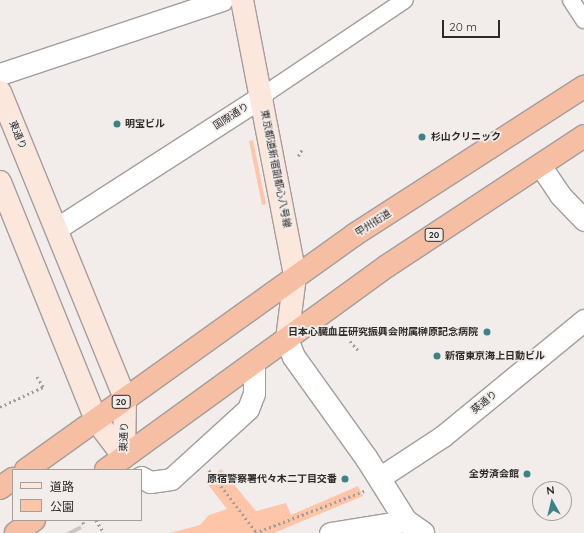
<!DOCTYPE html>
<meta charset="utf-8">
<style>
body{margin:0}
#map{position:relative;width:584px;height:533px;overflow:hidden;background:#f2edea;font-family:Quicksand,"Noto Sans JP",sans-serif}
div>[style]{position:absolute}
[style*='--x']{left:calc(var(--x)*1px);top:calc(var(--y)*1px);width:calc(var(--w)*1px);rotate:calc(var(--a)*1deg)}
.green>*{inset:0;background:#fec5a9}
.pedestrian-tunnel>*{height:16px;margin-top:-8px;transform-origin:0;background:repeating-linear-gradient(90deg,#cbc6c4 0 16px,transparent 0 24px)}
.path>*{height:2.5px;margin-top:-1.25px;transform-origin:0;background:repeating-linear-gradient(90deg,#a19d9b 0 2px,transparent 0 5px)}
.roads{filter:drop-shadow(1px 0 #a39e9c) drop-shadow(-1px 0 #a39e9c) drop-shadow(0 1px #a39e9c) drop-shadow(0 -1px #a39e9c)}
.pedestrian>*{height:16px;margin:-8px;padding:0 8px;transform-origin:8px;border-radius:8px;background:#fff}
.minor>*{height:21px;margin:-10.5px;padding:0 10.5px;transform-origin:10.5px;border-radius:10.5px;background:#fff}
.tertiary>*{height:22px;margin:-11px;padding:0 11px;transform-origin:11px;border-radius:11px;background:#fff}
.secondary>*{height:22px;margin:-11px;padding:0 11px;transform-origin:11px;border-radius:11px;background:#fce7dc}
.trunk>*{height:22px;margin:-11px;padding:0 11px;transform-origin:11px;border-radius:11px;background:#f6bea3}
.dots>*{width:11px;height:11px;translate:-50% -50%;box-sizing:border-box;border:2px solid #f2edea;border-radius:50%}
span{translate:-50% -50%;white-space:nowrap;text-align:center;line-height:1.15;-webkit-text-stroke:3.5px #f2edea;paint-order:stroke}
.shield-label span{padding:1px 3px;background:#f2edea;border:1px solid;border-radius:3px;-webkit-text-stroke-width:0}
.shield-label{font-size:9px;color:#2d2b2a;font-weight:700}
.street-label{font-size:10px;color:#2d2b2a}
.poi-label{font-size:10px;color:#2d2b2a;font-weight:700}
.left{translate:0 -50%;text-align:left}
.right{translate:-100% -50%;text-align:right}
.legend{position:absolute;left:12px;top:469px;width:130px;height:52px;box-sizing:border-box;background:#f2edea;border:1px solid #a39f9d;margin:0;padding:5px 7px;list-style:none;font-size:12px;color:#2d2b2a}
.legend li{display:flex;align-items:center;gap:8px;height:20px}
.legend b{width:20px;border:1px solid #a39f9d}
.north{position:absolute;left:532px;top:481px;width:40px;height:40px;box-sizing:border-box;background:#f2edea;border:1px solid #a39f9d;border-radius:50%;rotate:352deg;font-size:11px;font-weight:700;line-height:16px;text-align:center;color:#2d2b2a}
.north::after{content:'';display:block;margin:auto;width:14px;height:18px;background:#3b8384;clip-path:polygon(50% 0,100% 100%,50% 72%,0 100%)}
.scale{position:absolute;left:442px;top:20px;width:58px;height:18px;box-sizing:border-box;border:2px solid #2d2b2a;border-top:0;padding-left:5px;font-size:12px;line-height:14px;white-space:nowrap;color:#2d2b2a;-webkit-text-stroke:3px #f2edea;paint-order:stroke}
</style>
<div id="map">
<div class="green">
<div style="clip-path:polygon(253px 140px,266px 204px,262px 205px,249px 141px)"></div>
<div style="clip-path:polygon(221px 469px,256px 511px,286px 503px,291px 515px,358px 486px,363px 496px,274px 533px,170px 533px,200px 525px,209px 515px,227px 509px,206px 482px)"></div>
</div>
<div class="pedestrian-tunnel">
<div style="--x:73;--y:529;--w:4;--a:63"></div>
</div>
<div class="path">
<div style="--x:298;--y:156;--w:9;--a:-58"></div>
<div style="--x:350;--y:341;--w:12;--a:48"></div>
<div style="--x:0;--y:407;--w:47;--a:-24.9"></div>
<div style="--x:43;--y:387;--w:13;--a:-122"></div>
<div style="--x:209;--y:470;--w:78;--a:52.8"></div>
<div style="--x:96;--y:520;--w:15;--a:58"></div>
<div style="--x:83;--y:522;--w:5;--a:68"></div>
<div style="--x:255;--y:533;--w:117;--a:-21.1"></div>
</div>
<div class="roads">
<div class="pedestrian">
<div style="--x:571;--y:0;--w:24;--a:57"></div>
<div style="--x:262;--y:96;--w:172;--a:-33.9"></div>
</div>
<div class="minor">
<div style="--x:0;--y:74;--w:234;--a:-18.4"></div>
<div style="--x:540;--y:165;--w:36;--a:56"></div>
<div style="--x:560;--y:195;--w:35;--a:46"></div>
<div style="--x:56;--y:229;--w:245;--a:-32.8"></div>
<div style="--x:141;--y:477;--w:10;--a:29"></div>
<div style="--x:150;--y:482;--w:21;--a:-8"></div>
<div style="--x:171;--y:479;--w:104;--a:-42.3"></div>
<div style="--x:248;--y:409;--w:17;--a:-69"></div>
<div style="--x:254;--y:393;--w:30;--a:-90"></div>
<div style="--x:379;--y:478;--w:77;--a:-33.3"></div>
<div style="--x:443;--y:436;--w:183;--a:-39.4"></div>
<div style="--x:330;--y:533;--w:77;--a:-9"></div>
</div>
<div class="tertiary">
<div style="--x:287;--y:339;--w:19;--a:69"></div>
<div style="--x:294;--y:357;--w:125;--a:54.4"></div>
<div style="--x:367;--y:459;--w:73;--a:57.8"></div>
<div style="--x:406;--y:521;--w:21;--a:35"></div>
</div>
<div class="secondary">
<div style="--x:242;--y:0;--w:281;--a:79.1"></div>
<div style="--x:295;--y:276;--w:64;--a:97.2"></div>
<div style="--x:0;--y:92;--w:331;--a:67.8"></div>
<div style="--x:125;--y:399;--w:58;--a:91"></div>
<div style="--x:0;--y:182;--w:257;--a:68"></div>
<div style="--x:96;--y:420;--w:46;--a:52.9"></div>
</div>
<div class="trunk">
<div style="--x:26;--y:470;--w:403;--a:-35.6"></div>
<div style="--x:354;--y:235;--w:274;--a:-32.8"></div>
<div style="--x:106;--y:470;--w:347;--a:-36"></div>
<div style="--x:387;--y:266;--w:236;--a:-33.4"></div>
<div style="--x:0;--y:488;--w:16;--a:-35"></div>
<div style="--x:16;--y:533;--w:22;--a:-36"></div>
</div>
</div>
<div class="dots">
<div style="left:117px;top:124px;background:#3b8384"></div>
<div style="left:422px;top:137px;background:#3b8384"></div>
<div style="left:487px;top:332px;background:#3b8384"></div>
<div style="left:437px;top:356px;background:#3b8384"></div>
<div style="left:527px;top:474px;background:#3b8384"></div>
<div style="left:345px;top:479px;background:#3b8384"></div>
</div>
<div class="shield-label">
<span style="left:434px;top:235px">20</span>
<span style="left:121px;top:402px">20</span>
</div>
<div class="street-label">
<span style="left:231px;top:116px;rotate:-33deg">国際通り</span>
<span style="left:18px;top:135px;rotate:68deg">東通り</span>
<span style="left:276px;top:169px;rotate:79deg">東京都道新宿副都心八号線</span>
<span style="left:373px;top:223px;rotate:-33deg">甲州街道</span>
<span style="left:484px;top:402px;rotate:-39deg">葵通り</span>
<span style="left:124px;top:437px;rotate:-88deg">東通り</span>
</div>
<div class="poi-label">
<span class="left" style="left:125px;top:124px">明宝ビル</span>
<span class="left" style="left:431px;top:137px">杉山クリニック</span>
<span class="right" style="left:478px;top:332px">日本心臓血圧研究振興会附属榊原記念病院</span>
<span class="left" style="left:445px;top:356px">新宿東京海上日動ビル</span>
<span class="right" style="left:519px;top:474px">全労済会館</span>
<span class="right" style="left:337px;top:479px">原宿警察署代々木二丁目交番</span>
</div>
<ul class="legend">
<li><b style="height:5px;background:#fce7dc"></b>道路</li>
<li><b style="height:11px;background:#fec5a9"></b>公園</li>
</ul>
<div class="north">N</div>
<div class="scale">20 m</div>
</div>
